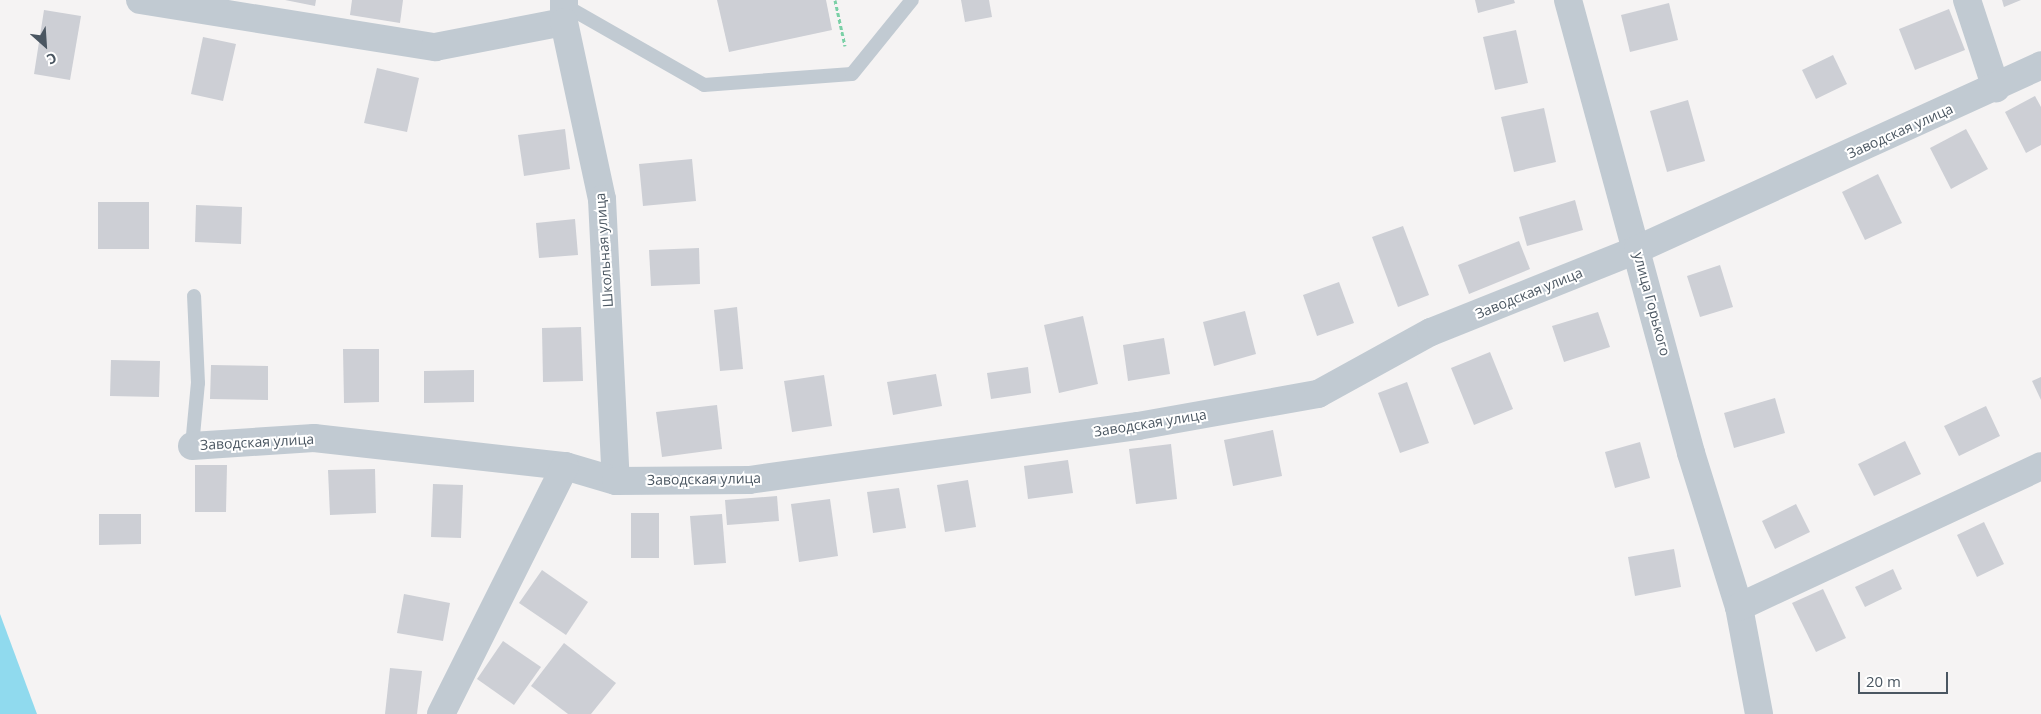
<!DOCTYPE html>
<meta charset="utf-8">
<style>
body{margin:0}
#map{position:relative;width:2041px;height:714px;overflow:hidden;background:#f5f3f3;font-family:"Open Sans",sans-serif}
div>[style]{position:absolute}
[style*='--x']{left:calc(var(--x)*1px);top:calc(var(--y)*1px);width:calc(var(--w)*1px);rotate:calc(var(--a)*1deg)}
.water>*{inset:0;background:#90daee}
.building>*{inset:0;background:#cdcfd5}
.path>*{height:3px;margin-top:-1.5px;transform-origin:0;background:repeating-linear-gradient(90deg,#7ad0a6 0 4px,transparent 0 6.5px)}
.lane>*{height:14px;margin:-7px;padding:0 7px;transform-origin:7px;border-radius:7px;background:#c1cad2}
.street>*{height:28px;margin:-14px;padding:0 14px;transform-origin:14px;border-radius:14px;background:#c1cad2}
span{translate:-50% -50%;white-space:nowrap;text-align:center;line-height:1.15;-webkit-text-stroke:4px #fff;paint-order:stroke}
.street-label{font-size:14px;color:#4a5661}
.north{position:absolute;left:20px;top:20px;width:50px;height:50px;-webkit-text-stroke:4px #fff;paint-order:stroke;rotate:154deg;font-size:14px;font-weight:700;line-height:20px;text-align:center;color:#4a5661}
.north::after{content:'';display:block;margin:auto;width:18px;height:22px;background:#4a5661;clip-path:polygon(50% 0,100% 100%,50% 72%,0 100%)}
.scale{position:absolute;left:1858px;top:672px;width:90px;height:22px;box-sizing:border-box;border:2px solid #4a5661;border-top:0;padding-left:6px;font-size:15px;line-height:18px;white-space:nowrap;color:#4a5661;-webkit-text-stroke:4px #fff;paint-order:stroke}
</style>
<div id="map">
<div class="water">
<div style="clip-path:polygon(0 614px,37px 714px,0 714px)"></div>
</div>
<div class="building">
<div style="clip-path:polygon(285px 0,316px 0,315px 6px)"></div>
<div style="clip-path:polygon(352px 0,403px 0,400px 23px,350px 15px)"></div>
<div style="clip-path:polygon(717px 0,826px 0,832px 30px,729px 52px)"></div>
<div style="clip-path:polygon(961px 0,989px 0,992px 17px,965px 22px)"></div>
<div style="clip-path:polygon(1475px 0,1514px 0,1515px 3px,1478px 13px)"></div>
<div style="clip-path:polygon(2002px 0,2021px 0,2004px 7px)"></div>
<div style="clip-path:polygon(1669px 3px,1678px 40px,1630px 52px,1621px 15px)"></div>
<div style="clip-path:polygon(1949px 9px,1965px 50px,1915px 70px,1899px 29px)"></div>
<div style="clip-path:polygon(44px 10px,81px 16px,70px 80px,34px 74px)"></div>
<div style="clip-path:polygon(1516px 30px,1528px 83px,1495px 90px,1483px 37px)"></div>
<div style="clip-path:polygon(203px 37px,236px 44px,223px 101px,191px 94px)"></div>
<div style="clip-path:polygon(1833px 55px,1847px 84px,1816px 99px,1802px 70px)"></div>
<div style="clip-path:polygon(377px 68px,419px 78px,407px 132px,364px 123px)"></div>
<div style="clip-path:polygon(2035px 96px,2041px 107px,2041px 145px,2026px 153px,2005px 112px)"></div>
<div style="clip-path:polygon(1688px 100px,1705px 161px,1667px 172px,1650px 111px)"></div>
<div style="clip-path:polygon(1544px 108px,1556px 162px,1514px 172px,1501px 117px)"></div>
<div style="clip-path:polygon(565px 129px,570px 169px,524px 176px,518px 135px)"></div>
<div style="clip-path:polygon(1966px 129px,1988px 169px,1951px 189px,1930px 148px)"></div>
<div style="clip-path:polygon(692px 159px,696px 201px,643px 206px,639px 164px)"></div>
<div style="clip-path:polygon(1878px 174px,1902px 223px,1865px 240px,1842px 192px)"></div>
<div style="clip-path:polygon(1575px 200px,1583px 230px,1527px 246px,1519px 217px)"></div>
<div style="clip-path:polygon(98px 202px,149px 202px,149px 249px,98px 249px)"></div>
<div style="clip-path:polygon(196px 205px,242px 207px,241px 244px,195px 242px)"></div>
<div style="clip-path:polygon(575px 219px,578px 255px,539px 258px,536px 223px)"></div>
<div style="clip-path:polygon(1403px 226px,1429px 295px,1398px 307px,1372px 237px)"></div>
<div style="clip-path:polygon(1519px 241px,1530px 269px,1469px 294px,1458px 265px)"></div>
<div style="clip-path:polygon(699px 248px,700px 284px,651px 286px,649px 250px)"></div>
<div style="clip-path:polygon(1720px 265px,1733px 307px,1700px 317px,1687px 276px)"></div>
<div style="clip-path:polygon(1339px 282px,1354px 323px,1317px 336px,1303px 295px)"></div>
<div style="clip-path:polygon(737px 307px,743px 369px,720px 371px,714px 310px)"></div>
<div style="clip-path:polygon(1245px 311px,1256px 354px,1214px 366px,1203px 322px)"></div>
<div style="clip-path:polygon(1598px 312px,1610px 347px,1564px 362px,1552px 326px)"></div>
<div style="clip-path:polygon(1083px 316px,1098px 384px,1059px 393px,1044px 325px)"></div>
<div style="clip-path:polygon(581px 327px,583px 381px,543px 382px,542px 328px)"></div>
<div style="clip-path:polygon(1164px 338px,1170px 374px,1128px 381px,1123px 345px)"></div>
<div style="clip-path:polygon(343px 349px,379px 349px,379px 402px,344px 403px)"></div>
<div style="clip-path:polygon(1490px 352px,1513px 409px,1474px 425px,1451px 368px)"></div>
<div style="clip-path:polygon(111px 360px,160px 361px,159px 397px,110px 396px)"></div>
<div style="clip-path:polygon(211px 365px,268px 366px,268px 400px,210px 399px)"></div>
<div style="clip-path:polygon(1028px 367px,1031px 393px,991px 399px,987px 373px)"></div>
<div style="clip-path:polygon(474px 370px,474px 402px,424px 403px,424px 371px)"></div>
<div style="clip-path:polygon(936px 374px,942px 406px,893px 415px,887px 382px)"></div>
<div style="clip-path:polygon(824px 375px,832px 426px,792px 432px,784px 381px)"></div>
<div style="clip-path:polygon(2041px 377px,2041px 400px,2032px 381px)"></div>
<div style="clip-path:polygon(1407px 382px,1429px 443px,1400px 453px,1378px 393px)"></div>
<div style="clip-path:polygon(1775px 398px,1785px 433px,1734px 448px,1724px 413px)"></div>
<div style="clip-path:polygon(717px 405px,722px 449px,662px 457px,656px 412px)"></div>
<div style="clip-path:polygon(1986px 406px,2000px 436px,1959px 456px,1944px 426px)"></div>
<div style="clip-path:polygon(1273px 430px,1282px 476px,1233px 486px,1224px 440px)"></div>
<div style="clip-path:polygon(1905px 441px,1921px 474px,1874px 496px,1858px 464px)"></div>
<div style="clip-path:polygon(1640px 442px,1650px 478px,1615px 488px,1605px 452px)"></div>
<div style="clip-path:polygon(1171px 444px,1177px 499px,1136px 504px,1129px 449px)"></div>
<div style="clip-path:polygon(1068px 460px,1073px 493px,1028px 499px,1024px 466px)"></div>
<div style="clip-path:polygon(195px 465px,227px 465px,226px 512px,195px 512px)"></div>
<div style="clip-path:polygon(375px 469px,376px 513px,330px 515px,328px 470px)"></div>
<div style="clip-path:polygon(968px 480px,976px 527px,945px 532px,937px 485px)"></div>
<div style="clip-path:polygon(433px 484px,463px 485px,461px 538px,431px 537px)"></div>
<div style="clip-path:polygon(899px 488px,906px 528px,873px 533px,867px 492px)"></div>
<div style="clip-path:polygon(777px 496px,779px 521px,727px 525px,725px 500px)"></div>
<div style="clip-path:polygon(830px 499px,838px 556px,799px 562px,791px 504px)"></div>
<div style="clip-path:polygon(1796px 504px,1810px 532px,1775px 549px,1762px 521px)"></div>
<div style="clip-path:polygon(631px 513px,659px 513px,659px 558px,631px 558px)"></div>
<div style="clip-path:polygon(99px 514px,141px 514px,141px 544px,99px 545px)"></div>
<div style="clip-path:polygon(722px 514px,726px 563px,694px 565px,690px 516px)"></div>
<div style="clip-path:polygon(1984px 522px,2004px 564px,1977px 577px,1957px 535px)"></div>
<div style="clip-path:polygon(1674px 549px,1681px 587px,1635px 596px,1628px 557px)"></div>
<div style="clip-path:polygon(1893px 569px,1902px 589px,1865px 607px,1855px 587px)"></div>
<div style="clip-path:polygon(542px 570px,588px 602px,566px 635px,519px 603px)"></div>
<div style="clip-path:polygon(1823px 589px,1846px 638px,1816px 652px,1792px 603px)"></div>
<div style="clip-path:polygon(404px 594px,450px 603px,443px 641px,397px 633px)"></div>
<div style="clip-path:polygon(503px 641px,541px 667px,514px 705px,477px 679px)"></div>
<div style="clip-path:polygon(564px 643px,616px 683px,591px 714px,568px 714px,531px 686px)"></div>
<div style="clip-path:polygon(390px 668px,422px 671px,417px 714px,385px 714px)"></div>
</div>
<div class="path">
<div style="--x:835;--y:0;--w:47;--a:77.7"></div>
</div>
<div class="lane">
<div style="--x:564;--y:5;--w:161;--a:29.7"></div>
<div style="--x:704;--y:85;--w:148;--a:-4.3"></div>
<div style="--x:852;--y:74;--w:95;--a:-51"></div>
<div style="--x:192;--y:446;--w:63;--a:-84.6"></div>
<div style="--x:198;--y:383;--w:87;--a:-92.6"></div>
</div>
<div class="street">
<div style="--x:140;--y:0;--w:299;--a:9.1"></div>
<div style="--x:435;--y:47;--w:131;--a:-11"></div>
<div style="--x:564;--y:0;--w:22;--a:90"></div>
<div style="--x:564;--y:22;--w:181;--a:77.9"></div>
<div style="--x:602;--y:199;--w:282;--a:87.2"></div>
<div style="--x:1568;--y:0;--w:469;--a:74.8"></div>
<div style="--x:1691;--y:453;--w:161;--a:72.7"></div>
<div style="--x:1739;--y:607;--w:109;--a:79.4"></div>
<div style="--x:1967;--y:0;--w:93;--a:71.8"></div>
<div style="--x:192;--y:446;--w:122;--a:-3.8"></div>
<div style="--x:314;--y:438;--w:253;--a:6.4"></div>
<div style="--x:565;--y:466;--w:53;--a:16.4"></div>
<div style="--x:616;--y:481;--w:133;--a:-0.4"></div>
<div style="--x:749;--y:480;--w:393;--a:-7.9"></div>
<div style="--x:1138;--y:426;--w:183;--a:-10.1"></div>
<div style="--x:1318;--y:394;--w:129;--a:-28.8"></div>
<div style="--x:1431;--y:332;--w:223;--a:-21.8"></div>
<div style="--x:1638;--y:249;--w:443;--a:-24.5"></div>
<div style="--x:1739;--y:607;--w:333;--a:-25"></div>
<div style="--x:441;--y:714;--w:277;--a:-63.4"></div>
</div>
<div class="street-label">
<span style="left:1900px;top:131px;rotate:-24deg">Заводская улица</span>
<span style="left:604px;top:250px;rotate:-94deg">Школьная улица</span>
<span style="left:1529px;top:293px;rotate:-22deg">Заводская улица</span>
<span style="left:1652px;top:304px;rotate:75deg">улица Горького</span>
<span style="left:1150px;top:423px;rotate:-9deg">Заводская улица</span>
<span style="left:257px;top:442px;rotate:-3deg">Заводская улица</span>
<span style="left:704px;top:479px;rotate:-1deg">Заводская улица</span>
</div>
<div class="north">С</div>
<div class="scale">20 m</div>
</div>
